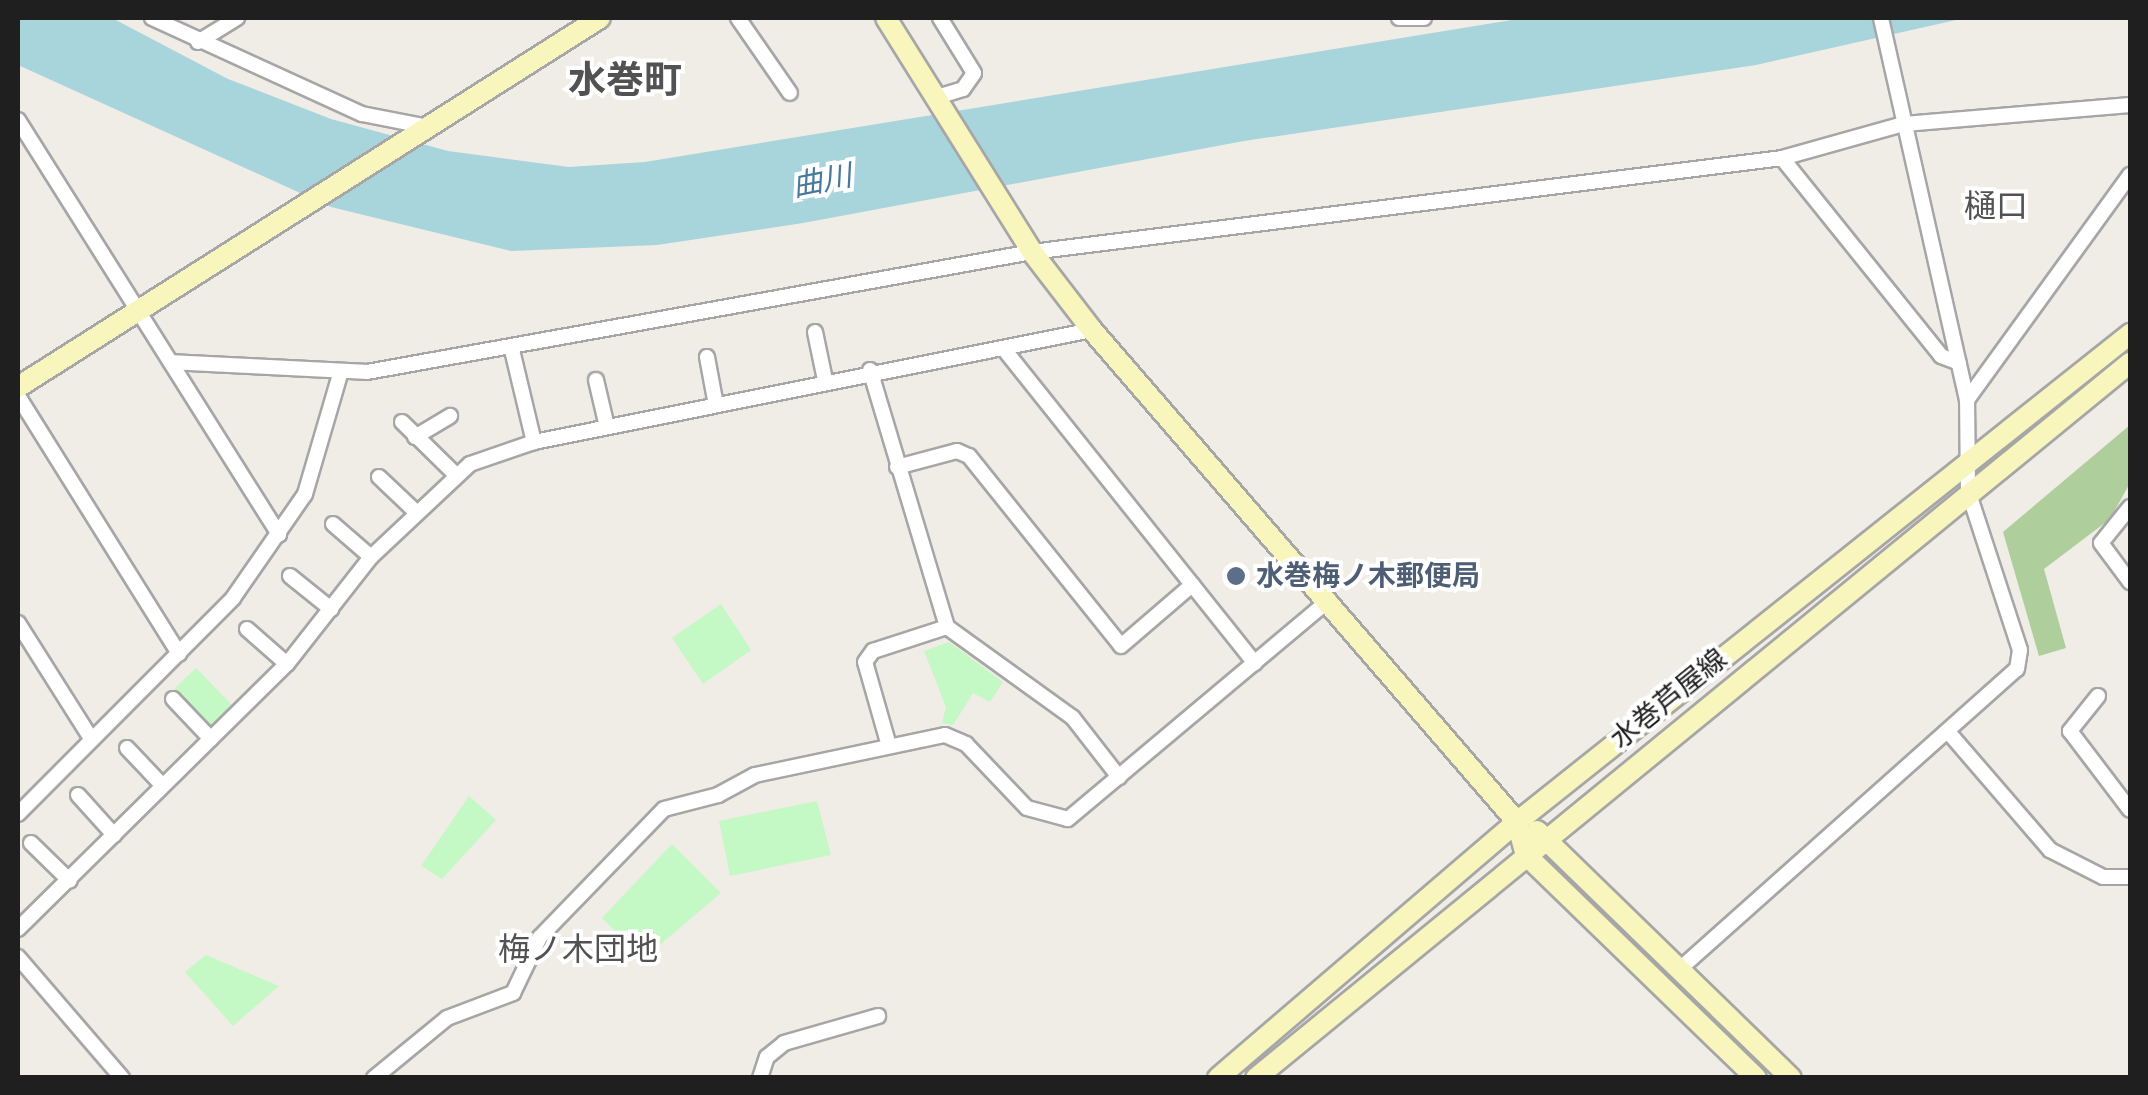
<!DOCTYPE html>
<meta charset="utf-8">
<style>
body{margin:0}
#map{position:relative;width:2148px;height:1095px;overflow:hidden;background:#f0ece6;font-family:"DejaVu Sans","Noto Sans JP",sans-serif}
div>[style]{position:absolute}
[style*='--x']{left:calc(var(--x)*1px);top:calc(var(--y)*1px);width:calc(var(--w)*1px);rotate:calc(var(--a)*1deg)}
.forest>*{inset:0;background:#aece9c}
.park>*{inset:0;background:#c4f8c5}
.water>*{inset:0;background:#a8d4dc}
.roads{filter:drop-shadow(2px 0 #a6a6a6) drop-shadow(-2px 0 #a6a6a6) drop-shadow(0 2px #a6a6a6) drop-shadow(0 -2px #a6a6a6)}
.street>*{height:14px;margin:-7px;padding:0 7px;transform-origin:7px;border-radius:7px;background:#fff}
.secondary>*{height:20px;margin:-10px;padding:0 10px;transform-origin:10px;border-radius:10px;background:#f8f6bc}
.dots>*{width:28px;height:28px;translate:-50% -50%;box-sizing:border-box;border:5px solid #fff;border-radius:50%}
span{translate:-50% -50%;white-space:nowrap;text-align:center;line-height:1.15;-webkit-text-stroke:8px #fff;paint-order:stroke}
.service-label{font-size:28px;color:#4e5e75;font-weight:700}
.left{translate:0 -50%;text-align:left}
.street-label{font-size:28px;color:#1f1f1f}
.water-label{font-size:30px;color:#48799d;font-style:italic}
.quarter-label{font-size:32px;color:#525252}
.district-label{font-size:38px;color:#525252;font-weight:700}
.frame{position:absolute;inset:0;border:20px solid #1f1f1f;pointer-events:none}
</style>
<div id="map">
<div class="forest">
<div style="clip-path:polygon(2130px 425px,2130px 483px,2110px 519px,2044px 569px,2066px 648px,2039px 656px,2003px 532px)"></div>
</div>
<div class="park">
<div style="clip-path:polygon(721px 604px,751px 650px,703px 684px,672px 638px)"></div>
<div style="clip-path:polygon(949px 642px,1003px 682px,990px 702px,973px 693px,953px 725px,942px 723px,946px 707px,924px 651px)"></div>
<div style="clip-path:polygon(196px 668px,232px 705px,209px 728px,172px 691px)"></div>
<div style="clip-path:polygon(469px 796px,496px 820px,442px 879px,421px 866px)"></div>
<div style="clip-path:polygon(817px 801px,831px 855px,730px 876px,719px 821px)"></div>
<div style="clip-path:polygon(672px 844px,721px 893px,643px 959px,602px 918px)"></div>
<div style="clip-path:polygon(206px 955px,279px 986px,233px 1026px,185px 972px)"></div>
</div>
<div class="water">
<div style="clip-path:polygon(18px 18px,112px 18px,228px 79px,331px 119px,448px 151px,569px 167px,645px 162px,1524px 18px,1965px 18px,1756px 65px,1244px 141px,803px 223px,657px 245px,511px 251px,331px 207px,18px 65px)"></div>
</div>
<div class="roads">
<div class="street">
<div style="--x:152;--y:18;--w:231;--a:24.6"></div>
<div style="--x:362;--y:114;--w:67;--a:11.1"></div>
<div style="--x:738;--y:18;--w:91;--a:55.3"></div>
<div style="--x:1399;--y:18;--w:25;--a:0"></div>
<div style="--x:198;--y:42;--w:46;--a:-31.6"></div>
<div style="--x:937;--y:97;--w:27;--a:-17"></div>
<div style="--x:963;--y:89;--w:19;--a:-55"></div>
<div style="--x:974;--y:73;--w:65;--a:-121.7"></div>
<div style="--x:18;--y:120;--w:490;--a:57.8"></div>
<div style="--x:1782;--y:158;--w:254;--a:51.2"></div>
<div style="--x:1941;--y:356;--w:19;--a:21"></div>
<div style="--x:815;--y:332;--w:49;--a:78.2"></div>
<div style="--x:1004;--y:349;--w:402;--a:51.4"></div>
<div style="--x:512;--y:350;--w:95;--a:76.6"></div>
<div style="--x:707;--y:357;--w:49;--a:79.4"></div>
<div style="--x:171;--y:362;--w:196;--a:2.9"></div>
<div style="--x:367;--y:372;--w:676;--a:-10.23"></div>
<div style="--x:1032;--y:252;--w:756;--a:-7.14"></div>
<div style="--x:1782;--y:158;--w:127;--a:-15.6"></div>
<div style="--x:1904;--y:124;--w:227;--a:-4.8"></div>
<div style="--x:870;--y:370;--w:268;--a:73.3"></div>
<div style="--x:947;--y:627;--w:155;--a:35.8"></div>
<div style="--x:1073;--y:718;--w:75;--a:52.1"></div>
<div style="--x:596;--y:380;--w:48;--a:76.8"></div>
<div style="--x:18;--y:396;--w:304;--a:58"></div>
<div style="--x:1967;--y:400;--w:278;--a:-54.1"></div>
<div style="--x:402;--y:422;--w:74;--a:44.5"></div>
<div style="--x:415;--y:437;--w:41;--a:-31"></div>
<div style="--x:897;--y:467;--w:62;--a:-14.9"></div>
<div style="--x:957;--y:451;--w:13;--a:23"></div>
<div style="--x:969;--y:456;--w:243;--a:51.3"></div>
<div style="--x:1121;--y:646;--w:94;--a:-40.7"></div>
<div style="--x:379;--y:477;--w:51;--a:43.4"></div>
<div style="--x:2130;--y:507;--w:46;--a:128.9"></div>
<div style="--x:2101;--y:543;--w:49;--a:53.4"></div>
<div style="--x:333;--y:524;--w:50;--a:41"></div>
<div style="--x:290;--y:576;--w:53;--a:38.8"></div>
<div style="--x:18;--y:623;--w:138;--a:57.7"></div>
<div style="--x:247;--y:629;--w:53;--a:41.2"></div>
<div style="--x:2098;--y:696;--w:45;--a:128.7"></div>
<div style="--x:2070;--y:731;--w:99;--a:52.8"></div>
<div style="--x:173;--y:699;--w:55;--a:46.5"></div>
<div style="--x:1950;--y:734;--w:153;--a:49.2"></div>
<div style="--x:2050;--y:850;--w:59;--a:27"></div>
<div style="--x:2103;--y:877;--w:27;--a:0"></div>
<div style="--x:889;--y:746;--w:87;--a:-105.9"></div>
<div style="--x:865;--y:662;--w:14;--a:-54"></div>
<div style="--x:873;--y:651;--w:78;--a:-18"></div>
<div style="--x:127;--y:748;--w:51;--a:46.6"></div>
<div style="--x:78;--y:795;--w:54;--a:48"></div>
<div style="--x:18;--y:814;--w:305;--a:-45.1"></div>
<div style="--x:233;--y:598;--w:126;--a:-55.3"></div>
<div style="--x:305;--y:494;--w:128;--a:-73.7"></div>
<div style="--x:31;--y:843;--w:54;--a:44.3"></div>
<div style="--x:18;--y:929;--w:378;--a:-44.6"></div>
<div style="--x:287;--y:664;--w:136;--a:-51.9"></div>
<div style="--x:371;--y:557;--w:136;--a:-43.2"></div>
<div style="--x:470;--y:464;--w:68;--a:-19"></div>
<div style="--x:534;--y:442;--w:569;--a:-11.35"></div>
<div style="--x:18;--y:957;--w:160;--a:49.3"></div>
<div style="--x:1682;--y:967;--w:448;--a:-41.7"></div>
<div style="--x:2017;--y:669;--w:19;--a:-81"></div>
<div style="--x:2020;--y:650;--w:167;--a:-108.1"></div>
<div style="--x:1968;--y:491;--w:91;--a:-90.6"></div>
<div style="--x:1967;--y:400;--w:392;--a:-102.7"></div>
<div style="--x:374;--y:1078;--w:94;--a:-39.4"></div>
<div style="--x:447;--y:1018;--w:71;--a:-20.7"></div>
<div style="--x:513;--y:993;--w:62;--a:-64.3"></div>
<div style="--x:540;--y:937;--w:178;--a:-45.9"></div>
<div style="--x:664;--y:809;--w:56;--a:-14.5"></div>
<div style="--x:718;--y:795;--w:42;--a:-28.4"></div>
<div style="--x:755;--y:775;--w:194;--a:-11.9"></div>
<div style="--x:945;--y:735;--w:23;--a:23"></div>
<div style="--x:966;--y:744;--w:88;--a:46.4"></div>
<div style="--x:1027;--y:808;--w:42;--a:15"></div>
<div style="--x:1068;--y:819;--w:341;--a:-40"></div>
<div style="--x:760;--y:1078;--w:22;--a:-72"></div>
<div style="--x:767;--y:1057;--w:22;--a:-39"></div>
<div style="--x:784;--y:1043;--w:98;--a:-16"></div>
</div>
<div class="secondary">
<div style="--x:886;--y:18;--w:276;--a:58"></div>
<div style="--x:1032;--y:252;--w:98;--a:52.4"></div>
<div style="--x:1092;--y:330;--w:650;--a:49.18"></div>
<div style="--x:1517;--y:822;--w:34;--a:75"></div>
<div style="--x:1526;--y:855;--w:320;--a:44.1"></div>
<div style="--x:18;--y:387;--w:689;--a:-32.38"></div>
<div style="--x:1537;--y:831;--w:354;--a:44.2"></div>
<div style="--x:1218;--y:1078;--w:394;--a:-40.6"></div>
<div style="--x:1517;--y:822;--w:784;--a:-38.52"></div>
<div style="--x:1256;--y:1078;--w:1129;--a:-39.29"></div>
</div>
</div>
<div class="dots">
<div style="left:1236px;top:576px;background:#5c6f8a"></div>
</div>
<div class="service-label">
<span class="left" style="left:1256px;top:576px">水巻梅ノ木郵便局</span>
</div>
<div class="street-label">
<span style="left:1669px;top:699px;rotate:-39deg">水巻芦屋線</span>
</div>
<div class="water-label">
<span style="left:822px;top:181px;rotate:-11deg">曲川</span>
</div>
<div class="quarter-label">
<span style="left:1996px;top:206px">樋口</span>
<span style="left:578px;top:949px">梅ノ木団地</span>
</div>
<div class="district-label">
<span style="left:625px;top:81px">水巻町</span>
</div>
<div class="frame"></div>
</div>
